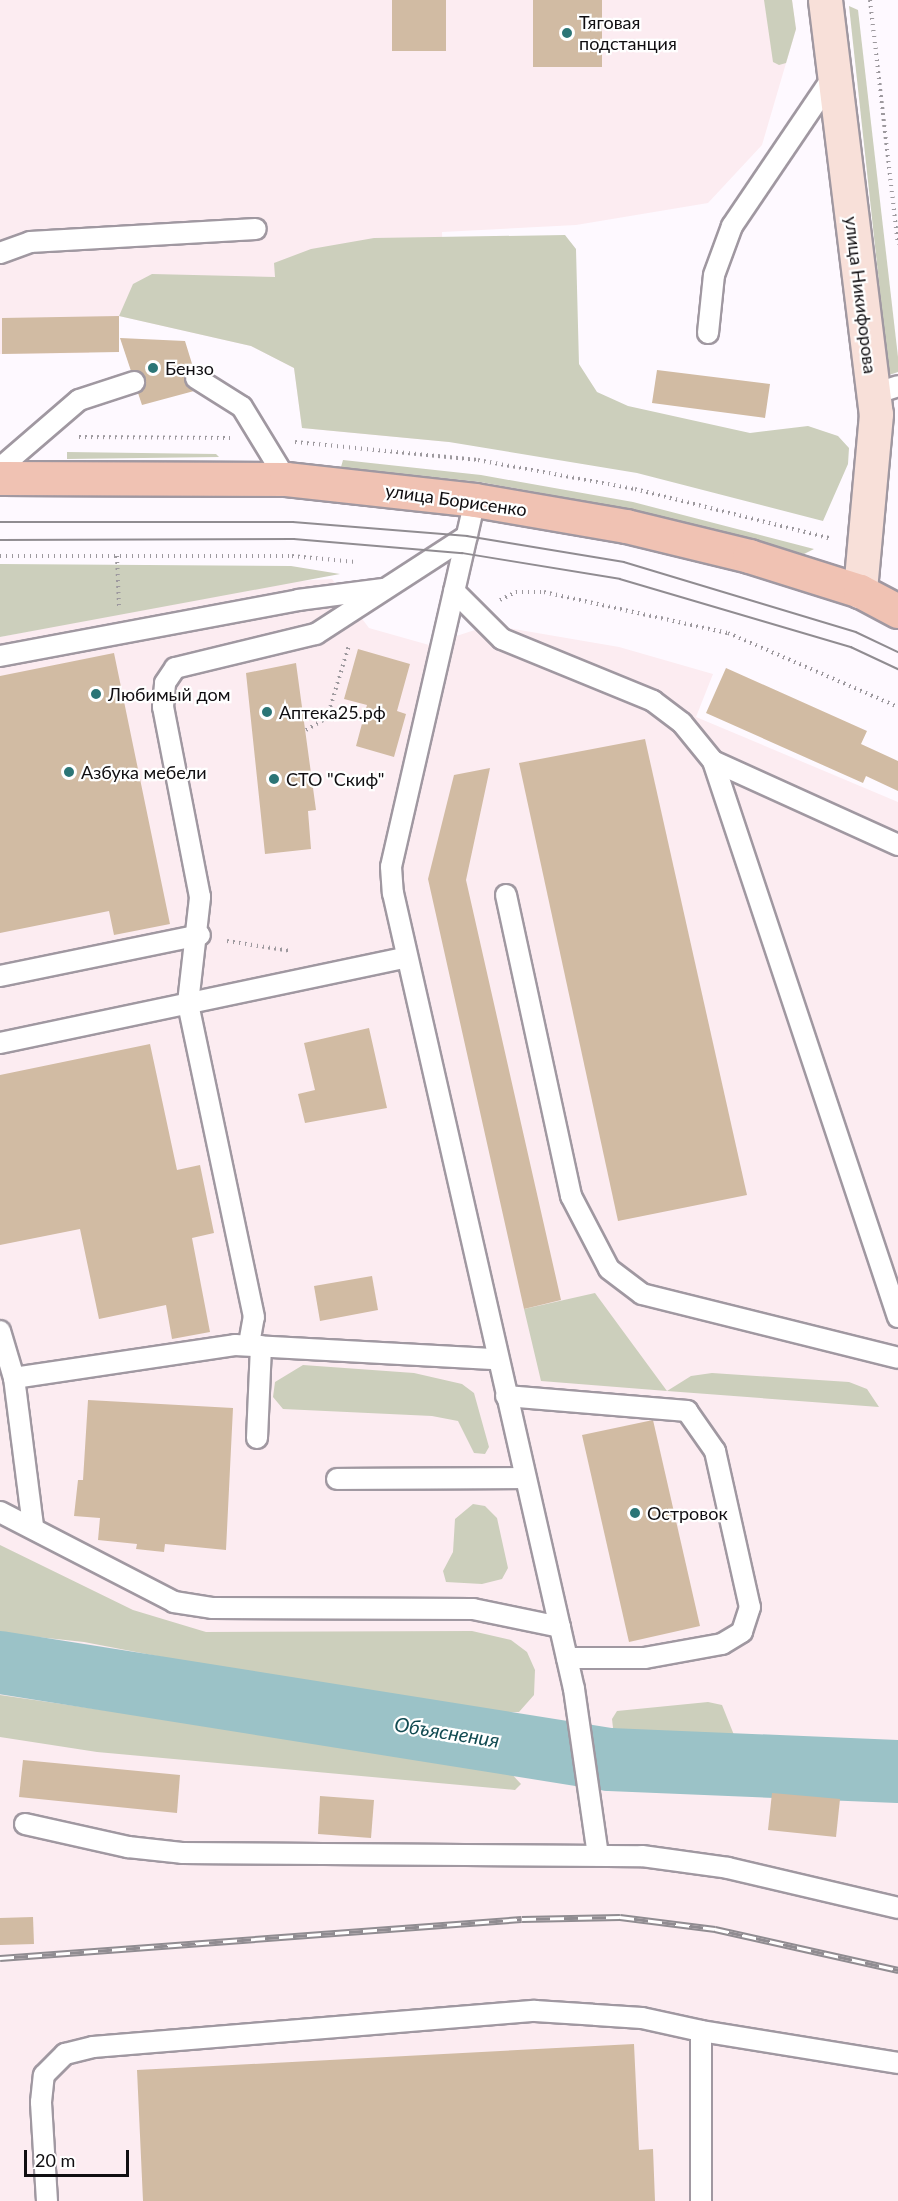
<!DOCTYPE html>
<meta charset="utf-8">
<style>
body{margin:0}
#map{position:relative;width:898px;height:2201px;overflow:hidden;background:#fef9ff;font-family:Lato,sans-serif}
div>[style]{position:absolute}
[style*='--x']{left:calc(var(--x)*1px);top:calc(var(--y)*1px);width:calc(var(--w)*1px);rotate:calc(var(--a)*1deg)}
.industrial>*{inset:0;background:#fcecf1}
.green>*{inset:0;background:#cccfbc}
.river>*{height:63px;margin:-31.5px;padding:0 31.5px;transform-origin:31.5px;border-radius:31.5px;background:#9bc2c7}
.building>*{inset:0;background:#d1bba3}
.path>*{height:4px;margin-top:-2px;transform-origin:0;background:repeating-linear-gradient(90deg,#9d999e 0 1.5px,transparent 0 6px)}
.roads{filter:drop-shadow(2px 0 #a098a1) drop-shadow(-2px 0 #a098a1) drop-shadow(0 2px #a098a1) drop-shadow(0 -2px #a098a1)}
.service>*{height:20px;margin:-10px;padding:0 10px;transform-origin:10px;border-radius:10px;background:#fff}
.secondary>*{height:33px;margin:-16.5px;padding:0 16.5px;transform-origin:16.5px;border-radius:16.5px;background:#f8e0d9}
.primary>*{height:33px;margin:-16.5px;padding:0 16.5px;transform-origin:16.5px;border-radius:16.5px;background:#f0c2b3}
.tram>*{height:1.5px;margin:-0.75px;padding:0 0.75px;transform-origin:0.75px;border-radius:0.75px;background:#908c91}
.rail>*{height:7px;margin-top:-3.5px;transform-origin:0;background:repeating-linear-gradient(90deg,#fff 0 14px,#908c91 0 28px);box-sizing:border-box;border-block:2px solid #908c91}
.dots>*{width:16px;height:16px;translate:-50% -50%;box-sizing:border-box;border:3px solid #fff;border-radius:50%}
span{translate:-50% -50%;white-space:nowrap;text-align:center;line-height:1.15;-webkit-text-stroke:4.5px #fff;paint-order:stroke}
.poi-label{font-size:18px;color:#100e11}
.left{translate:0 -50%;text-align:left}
.street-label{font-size:18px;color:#100e11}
.water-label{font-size:20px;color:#124b52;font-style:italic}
.scale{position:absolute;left:24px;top:2150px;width:105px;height:27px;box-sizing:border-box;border:3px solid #100e11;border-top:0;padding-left:8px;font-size:18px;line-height:21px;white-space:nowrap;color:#100e11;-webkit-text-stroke:4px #fff;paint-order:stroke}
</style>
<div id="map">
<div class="industrial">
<div style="clip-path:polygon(0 0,792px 0,796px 29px,762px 145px,708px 203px,576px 225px,442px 232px,449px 442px,302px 428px,294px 368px,251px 346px,119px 316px,90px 337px,89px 353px,0 354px)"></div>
<div style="clip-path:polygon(332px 579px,369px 628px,429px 645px,490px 625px,619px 647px,713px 674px,696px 717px,898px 802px,898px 2201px,0 2201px,0 637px,278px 582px)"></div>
</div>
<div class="green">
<div style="clip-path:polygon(764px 0,792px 0,796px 29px,786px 63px,779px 65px,773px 62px)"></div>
<div style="clip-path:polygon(849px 6px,858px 10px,898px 357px,898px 372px,889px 375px)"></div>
<div style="clip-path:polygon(565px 235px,576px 249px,579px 364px,597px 392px,628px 406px,750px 433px,808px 426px,838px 436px,849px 448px,848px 464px,823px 521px,637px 473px,449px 442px,302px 428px,294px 368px,251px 346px,119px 316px,133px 284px,152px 274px,275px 277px,274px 263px,311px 249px,374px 238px)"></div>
<div style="clip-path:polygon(67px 452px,216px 454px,219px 457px,67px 459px)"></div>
<div style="clip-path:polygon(343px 460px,481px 475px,633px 502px,814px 549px,804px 554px,630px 509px,480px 482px,341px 467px)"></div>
<div style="clip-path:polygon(0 564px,291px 566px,340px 574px,0 637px)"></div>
<div style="clip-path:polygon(595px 1293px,667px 1391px,691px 1376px,712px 1373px,849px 1382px,867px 1389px,879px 1407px,667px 1391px,541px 1381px,524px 1309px)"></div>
<div style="clip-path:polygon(303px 1365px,414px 1373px,462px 1384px,474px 1393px,489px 1447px,485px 1454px,474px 1453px,458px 1421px,432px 1416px,283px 1409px,273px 1397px,275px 1382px)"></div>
<div style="clip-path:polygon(473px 1504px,485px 1506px,497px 1518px,508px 1568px,502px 1579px,482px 1584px,446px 1582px,443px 1571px,453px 1552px,455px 1519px)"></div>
<div style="clip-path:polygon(0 1545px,133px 1610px,206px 1632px,472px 1631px,511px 1640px,527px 1652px,535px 1670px,534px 1695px,519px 1712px,453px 1713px,84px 1642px,0 1633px)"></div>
<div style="clip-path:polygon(0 1695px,507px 1769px,521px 1784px,515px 1790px,97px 1752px,0 1737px)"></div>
<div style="clip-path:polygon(708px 1702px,722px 1705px,738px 1745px,736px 1752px,624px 1750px,615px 1745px,612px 1719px,617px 1711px)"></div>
</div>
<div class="river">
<div style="--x:0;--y:1662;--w:617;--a:9.05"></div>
<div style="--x:609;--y:1759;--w:289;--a:2.4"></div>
</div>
<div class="building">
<div style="clip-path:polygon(392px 0,446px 0,446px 51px,392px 51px)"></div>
<div style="clip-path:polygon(533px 0,602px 0,602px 67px,533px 67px)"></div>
<div style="clip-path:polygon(119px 316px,119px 352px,2px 354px,2px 318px)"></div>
<div style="clip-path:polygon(120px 338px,185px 341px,193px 367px,184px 378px,194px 391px,142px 405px,138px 393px,146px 379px,131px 371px)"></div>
<div style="clip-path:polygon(657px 370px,770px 384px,765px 418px,652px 403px)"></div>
<div style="clip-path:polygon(358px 649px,410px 664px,397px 711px,406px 714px,394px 757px,356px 746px,367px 705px,344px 699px)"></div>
<div style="clip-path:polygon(114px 653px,170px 924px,114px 935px,109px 911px,0 933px,0 676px)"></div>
<div style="clip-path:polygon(296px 663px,316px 810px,308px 811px,311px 849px,265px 854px,246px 673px)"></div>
<div style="clip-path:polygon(726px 668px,867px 731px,861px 744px,898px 761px,898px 791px,866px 776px,863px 783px,706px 713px)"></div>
<div style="clip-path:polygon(645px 739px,747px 1195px,618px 1221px,519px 763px)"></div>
<div style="clip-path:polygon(490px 768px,466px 880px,561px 1300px,524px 1309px,428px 879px,454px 775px)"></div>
<div style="clip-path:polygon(369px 1028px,387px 1108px,305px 1123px,298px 1094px,315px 1090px,304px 1043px)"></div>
<div style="clip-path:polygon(150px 1044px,177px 1170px,200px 1165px,214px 1233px,192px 1238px,210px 1332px,172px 1339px,166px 1305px,99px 1319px,80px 1229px,0 1245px,0 1075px)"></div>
<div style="clip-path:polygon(372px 1276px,378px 1310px,320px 1321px,314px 1286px)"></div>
<div style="clip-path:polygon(88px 1400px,233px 1408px,226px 1550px,165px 1544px,164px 1552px,136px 1549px,137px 1544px,98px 1540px,100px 1518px,74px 1516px,78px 1480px,83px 1480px)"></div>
<div style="clip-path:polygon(653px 1420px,700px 1626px,629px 1642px,582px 1435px)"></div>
<div style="clip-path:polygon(23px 1760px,180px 1775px,177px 1813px,19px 1797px)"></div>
<div style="clip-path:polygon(772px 1793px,840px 1799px,836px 1837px,768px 1830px)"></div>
<div style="clip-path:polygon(320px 1796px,374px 1800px,371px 1838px,318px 1834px)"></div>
<div style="clip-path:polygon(33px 1917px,34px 1944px,0 1945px,0 1918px)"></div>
<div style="clip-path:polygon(634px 2044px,639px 2150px,653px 2149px,655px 2201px,143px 2201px,137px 2070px)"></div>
</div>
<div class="path">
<div style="--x:870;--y:0;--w:246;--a:83.5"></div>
<div style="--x:79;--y:437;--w:151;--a:0.4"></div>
<div style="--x:295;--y:442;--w:184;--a:5.6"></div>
<div style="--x:478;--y:460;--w:160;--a:10.5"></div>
<div style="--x:635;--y:489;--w:203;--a:14.2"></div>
<div style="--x:0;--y:556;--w:292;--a:0"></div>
<div style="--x:292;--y:556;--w:64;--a:5.4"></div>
<div style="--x:117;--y:556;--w:50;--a:87.7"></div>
<div style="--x:500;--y:600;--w:18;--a:-27"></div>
<div style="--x:516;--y:592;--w:28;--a:0"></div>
<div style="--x:544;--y:592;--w:189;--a:12.6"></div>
<div style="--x:728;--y:633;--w:185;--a:23.5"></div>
<div style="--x:306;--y:730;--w:24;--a:-30"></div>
<div style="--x:327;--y:718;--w:76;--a:-73.2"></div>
<div style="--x:227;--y:941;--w:65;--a:8.9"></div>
</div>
<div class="roads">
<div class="service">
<div style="--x:0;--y:253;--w:32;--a:-20"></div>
<div style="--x:30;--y:242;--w:226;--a:-3.3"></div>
<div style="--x:708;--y:333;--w:58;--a:-84.1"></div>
<div style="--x:714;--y:275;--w:52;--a:-69.8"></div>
<div style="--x:732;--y:226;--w:180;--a:-55.9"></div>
<div style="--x:196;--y:378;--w:54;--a:32.2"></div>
<div style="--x:242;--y:407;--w:84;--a:58.6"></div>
<div style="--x:874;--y:394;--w:25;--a:-18"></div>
<div style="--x:0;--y:468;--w:104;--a:-40.7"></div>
<div style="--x:79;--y:400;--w:58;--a:-18.1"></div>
<div style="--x:475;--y:500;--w:376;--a:102.9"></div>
<div style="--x:391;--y:867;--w:26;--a:86"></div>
<div style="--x:393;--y:893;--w:816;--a:77.19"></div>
<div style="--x:574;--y:1689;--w:168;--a:81.8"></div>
<div style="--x:454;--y:591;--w:68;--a:45"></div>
<div style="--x:502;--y:639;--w:163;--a:22.3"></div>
<div style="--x:653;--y:701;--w:36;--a:37"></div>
<div style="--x:682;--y:723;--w:49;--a:50.8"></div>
<div style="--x:713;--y:761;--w:586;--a:71.6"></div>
<div style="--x:0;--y:656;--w:303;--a:-10.6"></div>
<div style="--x:298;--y:600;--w:86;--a:-7.4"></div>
<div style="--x:713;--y:761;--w:203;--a:24.4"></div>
<div style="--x:506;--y:895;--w:308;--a:77.8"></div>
<div style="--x:571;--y:1196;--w:82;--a:62.5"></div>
<div style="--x:609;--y:1269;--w:41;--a:37.1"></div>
<div style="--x:642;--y:1294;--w:264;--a:14"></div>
<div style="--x:0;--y:976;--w:204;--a:-11.6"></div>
<div style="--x:0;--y:1043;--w:416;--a:-11.9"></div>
<div style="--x:0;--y:1331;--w:49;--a:73.4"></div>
<div style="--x:249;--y:1344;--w:27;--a:-80"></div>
<div style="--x:254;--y:1317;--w:321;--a:-101.9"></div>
<div style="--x:188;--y:1003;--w:107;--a:-83.5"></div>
<div style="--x:200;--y:897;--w:194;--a:-101"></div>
<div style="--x:163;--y:707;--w:24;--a:-85"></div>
<div style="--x:165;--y:683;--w:18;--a:-56"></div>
<div style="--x:175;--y:668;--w:145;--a:-13.6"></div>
<div style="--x:316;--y:634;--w:180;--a:-33"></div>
<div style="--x:506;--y:1396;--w:182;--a:4.7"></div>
<div style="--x:687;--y:1411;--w:49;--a:55"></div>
<div style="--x:715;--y:1451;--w:160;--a:77.4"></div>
<div style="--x:750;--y:1607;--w:26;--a:108"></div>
<div style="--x:742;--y:1632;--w:23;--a:149"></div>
<div style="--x:722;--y:1644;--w:78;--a:169.7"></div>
<div style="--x:645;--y:1658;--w:78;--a:180"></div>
<div style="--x:257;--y:1438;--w:92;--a:-87.5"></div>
<div style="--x:337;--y:1479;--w:188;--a:-0.3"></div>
<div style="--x:0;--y:1512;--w:196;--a:27.3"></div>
<div style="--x:174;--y:1602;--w:38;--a:9"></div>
<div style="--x:212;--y:1608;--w:261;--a:0.2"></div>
<div style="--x:473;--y:1609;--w:89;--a:11.7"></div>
<div style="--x:33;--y:1526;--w:149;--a:-97.3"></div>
<div style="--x:14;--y:1378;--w:223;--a:-8.5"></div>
<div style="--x:235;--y:1345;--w:262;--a:3.1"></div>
<div style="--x:25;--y:1824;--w:106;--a:12.6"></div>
<div style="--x:128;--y:1847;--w:54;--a:6.3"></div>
<div style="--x:182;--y:1853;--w:460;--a:0.4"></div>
<div style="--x:642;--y:1856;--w:87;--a:7.9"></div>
<div style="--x:728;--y:1868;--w:175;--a:13.2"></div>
<div style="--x:701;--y:2031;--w:200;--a:9.2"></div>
<div style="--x:47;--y:2201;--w:99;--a:-93.5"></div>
<div style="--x:41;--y:2102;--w:27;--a:-84"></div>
<div style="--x:44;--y:2075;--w:30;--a:-45"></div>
<div style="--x:65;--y:2054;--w:29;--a:-14"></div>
<div style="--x:93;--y:2047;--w:443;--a:-4.7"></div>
<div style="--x:535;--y:2011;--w:107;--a:3.7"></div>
<div style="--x:642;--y:2018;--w:60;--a:12.4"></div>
<div style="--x:701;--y:2031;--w:170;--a:90"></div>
</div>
<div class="secondary">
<div style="--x:825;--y:0;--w:417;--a:83"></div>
<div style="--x:876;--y:414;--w:178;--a:95.2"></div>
</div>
<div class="primary">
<div style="--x:0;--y:478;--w:286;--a:0.2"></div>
<div style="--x:286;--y:479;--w:190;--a:6.3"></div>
<div style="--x:475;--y:500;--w:153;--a:9.8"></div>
<div style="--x:626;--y:526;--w:127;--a:13.7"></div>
<div style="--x:749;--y:556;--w:116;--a:17.5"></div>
<div style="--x:860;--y:591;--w:43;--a:27.8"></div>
</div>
</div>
<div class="tram">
<div style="--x:0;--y:522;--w:293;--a:0"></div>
<div style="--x:293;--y:522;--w:175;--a:4.6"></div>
<div style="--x:467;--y:536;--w:159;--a:9.4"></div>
<div style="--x:624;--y:562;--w:242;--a:16.8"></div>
<div style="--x:856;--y:632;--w:47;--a:25.5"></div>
<div style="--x:0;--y:540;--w:294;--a:-0.2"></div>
<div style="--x:294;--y:539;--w:169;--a:4.8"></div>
<div style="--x:462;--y:553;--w:160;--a:9.3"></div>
<div style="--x:620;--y:579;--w:241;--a:16.4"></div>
<div style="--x:851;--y:647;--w:52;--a:25.1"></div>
</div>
<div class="rail">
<div style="--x:0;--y:1958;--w:523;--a:-4.27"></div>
<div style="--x:522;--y:1919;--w:98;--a:-1.2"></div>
<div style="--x:620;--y:1917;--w:96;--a:7.2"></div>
<div style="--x:715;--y:1929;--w:188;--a:12.6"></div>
</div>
<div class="dots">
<div style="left:567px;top:33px;background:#2b7576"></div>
<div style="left:153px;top:368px;background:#2b7576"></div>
<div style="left:96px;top:694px;background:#2b7576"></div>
<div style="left:267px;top:712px;background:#2b7576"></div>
<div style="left:69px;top:772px;background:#2b7576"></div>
<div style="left:274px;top:779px;background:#2b7576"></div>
<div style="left:635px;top:1513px;background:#2b7576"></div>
</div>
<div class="poi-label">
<span class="left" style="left:579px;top:33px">Тяговая<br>подстанция</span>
<span class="left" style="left:165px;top:368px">Бензо</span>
<span class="left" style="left:108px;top:694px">Любимый дом</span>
<span class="left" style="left:279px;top:712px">Аптека25.рф</span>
<span class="left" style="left:81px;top:772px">Азбука мебели</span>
<span class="left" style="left:286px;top:779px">СТО "Скиф"</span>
<span class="left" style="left:647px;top:1513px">Островок</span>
</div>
<div class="street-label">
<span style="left:861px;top:295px;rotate:83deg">улица Никифорова</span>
<span style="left:456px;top:500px;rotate:8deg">улица Борисенко</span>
</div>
<div class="water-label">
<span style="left:447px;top:1732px;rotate:9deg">Объяснения</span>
</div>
<div class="scale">20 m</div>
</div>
